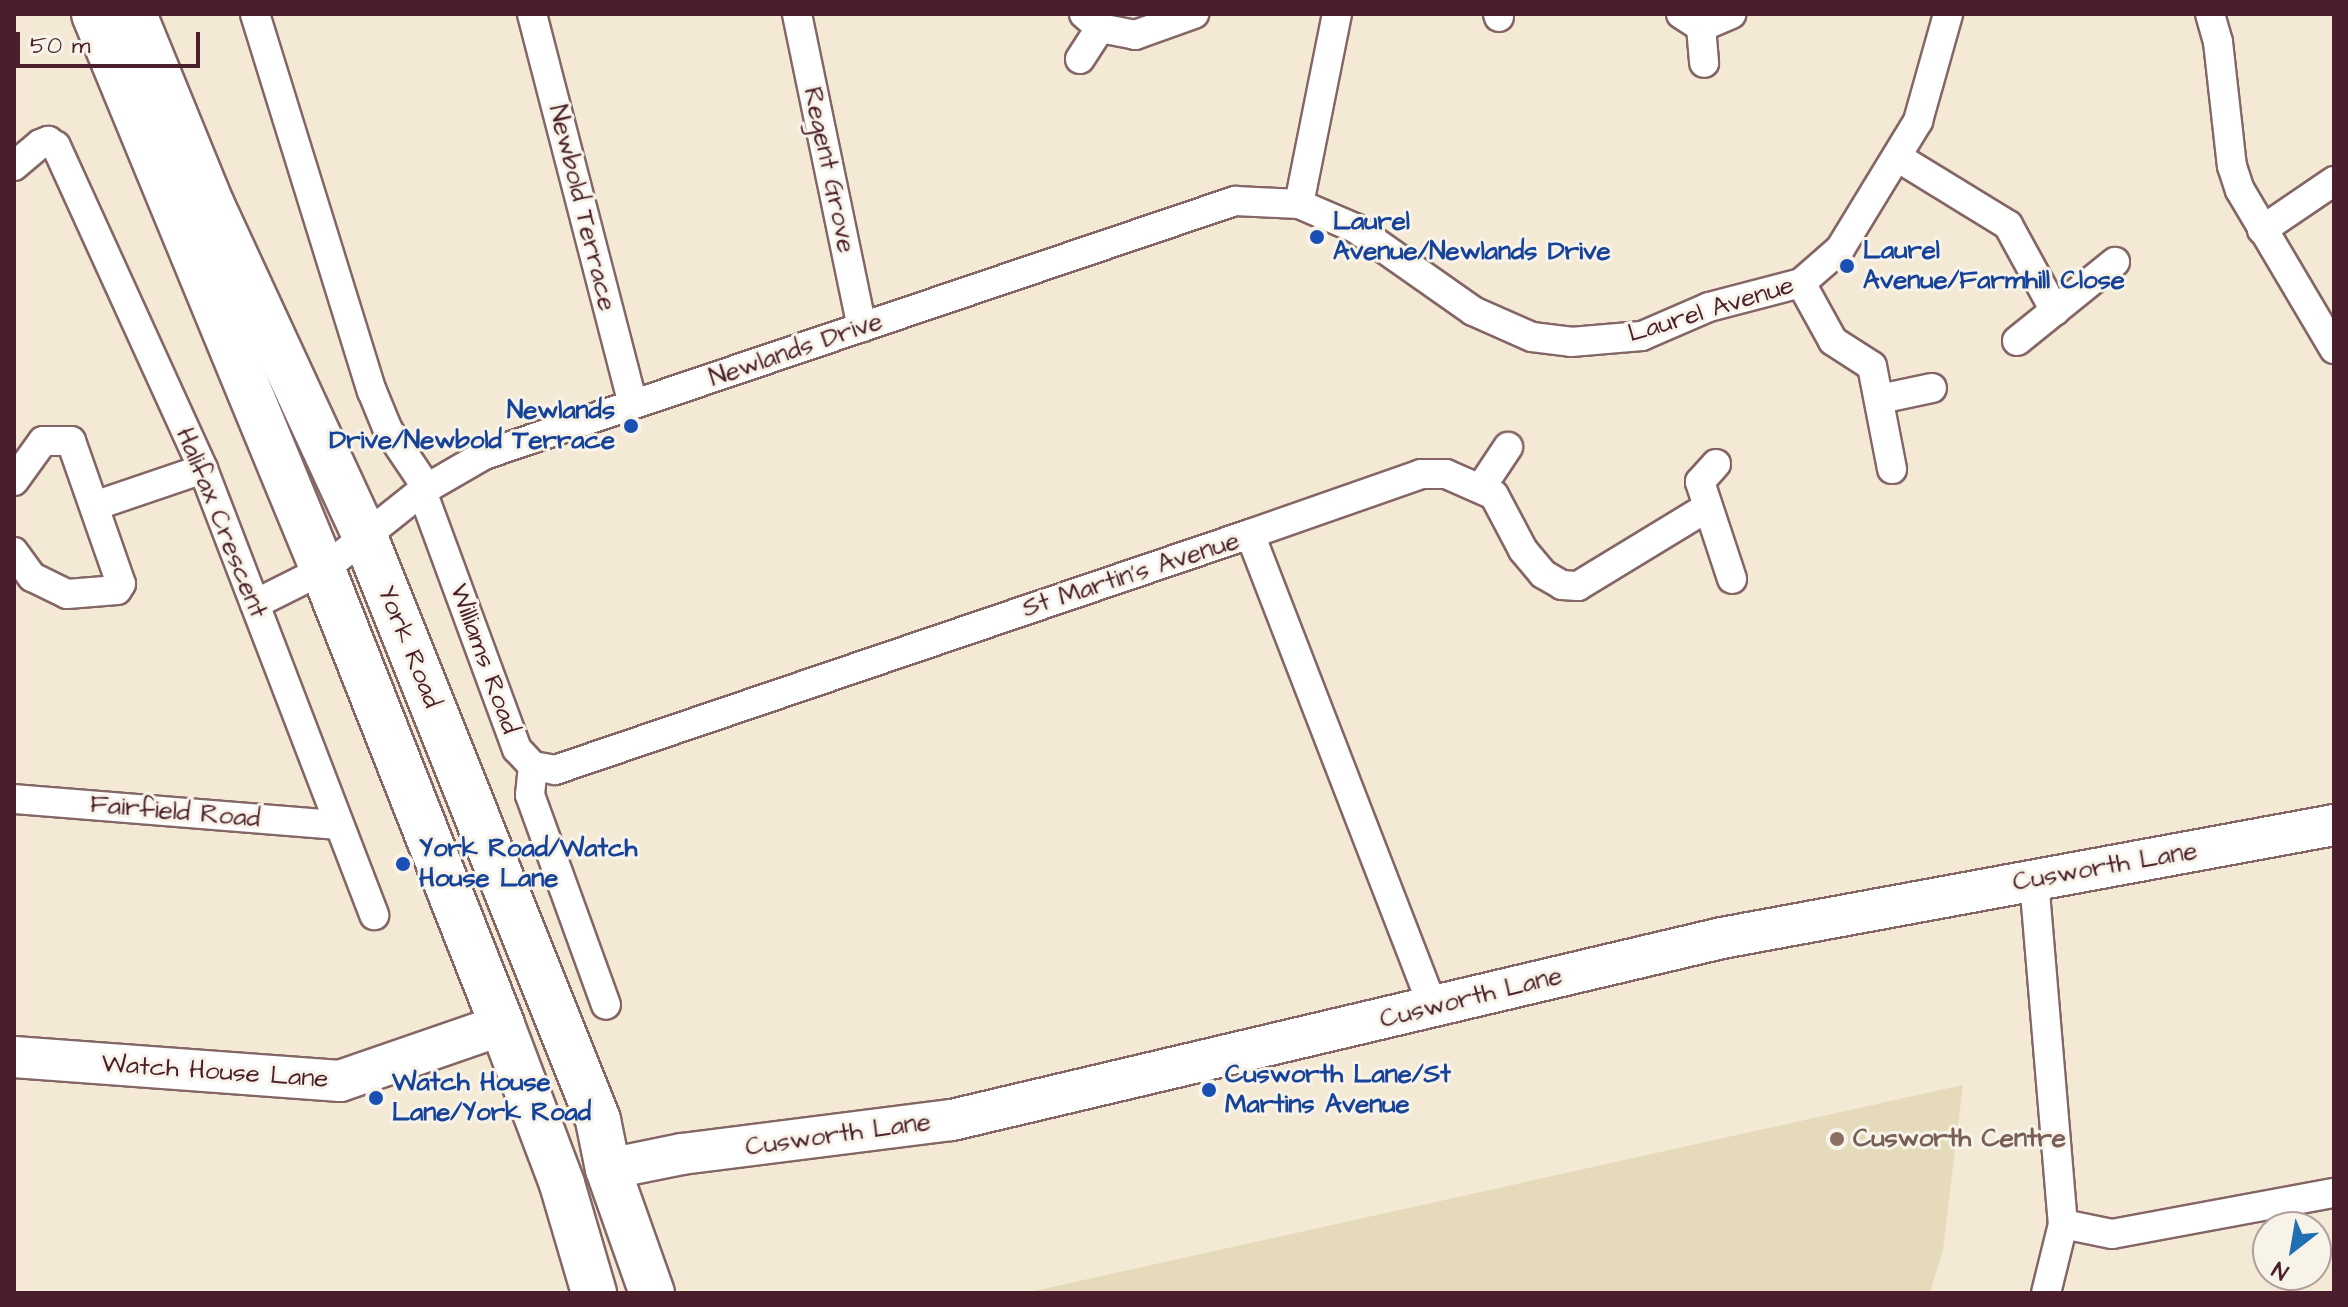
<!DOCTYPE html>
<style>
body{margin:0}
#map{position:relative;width:2348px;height:1307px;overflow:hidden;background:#f3e9d4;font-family:"Architects Daughter",sans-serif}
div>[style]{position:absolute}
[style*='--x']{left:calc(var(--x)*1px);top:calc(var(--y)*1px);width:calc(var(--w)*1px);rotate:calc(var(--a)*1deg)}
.built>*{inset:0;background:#e5dbba}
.roads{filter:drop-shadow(2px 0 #856666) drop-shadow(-2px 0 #856666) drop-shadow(0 2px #856666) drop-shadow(0 -2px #856666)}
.street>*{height:28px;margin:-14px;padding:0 14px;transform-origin:14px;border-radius:14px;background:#fff}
.secondary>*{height:40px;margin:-20px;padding:0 20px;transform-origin:20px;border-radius:20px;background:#fff}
.highway>*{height:44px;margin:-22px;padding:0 22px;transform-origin:22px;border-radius:22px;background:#fff}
.dots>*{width:22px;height:22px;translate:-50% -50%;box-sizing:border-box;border:4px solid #f7f3e8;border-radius:50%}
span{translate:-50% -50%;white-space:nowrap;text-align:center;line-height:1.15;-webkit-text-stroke:6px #f7f3e8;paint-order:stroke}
.street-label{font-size:26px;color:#4a1f2b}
.transit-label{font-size:26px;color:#164399;font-weight:700}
.left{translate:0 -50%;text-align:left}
.right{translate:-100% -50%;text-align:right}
.education-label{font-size:26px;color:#785e54;font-weight:700}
.frame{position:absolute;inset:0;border:16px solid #4a1f2b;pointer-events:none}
.north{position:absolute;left:2252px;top:1211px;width:80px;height:80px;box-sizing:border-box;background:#f7f3e8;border:2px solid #b29e9c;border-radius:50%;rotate:211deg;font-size:22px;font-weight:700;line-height:32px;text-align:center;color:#4a1f2b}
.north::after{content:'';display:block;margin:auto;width:28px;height:36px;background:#1f6fb2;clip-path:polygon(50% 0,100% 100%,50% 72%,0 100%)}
.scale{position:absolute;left:16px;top:32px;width:184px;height:36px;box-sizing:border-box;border:4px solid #4a1f2b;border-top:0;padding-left:10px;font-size:24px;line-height:28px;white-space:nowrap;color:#4a1f2b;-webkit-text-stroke:6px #f7f3e8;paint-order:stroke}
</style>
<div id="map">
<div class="built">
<div style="clip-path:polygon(1963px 1085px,1943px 1249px,1930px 1293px,1025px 1293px)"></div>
</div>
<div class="roads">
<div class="street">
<div style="--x:255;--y:14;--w:395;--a:72.8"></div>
<div style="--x:372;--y:391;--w:42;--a:67.7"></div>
<div style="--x:388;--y:430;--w:70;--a:56.1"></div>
<div style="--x:532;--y:14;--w:401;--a:75.5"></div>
<div style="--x:797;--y:14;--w:320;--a:78.3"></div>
<div style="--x:1084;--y:14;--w:21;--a:41"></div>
<div style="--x:1100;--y:28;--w:36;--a:11"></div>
<div style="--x:1135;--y:35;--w:63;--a:-19.6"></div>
<div style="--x:1498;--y:14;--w:3;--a:72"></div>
<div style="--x:1681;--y:14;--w:24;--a:33"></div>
<div style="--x:1701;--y:27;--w:36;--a:85"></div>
<div style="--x:2210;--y:14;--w:29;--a:74"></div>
<div style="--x:2218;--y:42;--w:125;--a:83.6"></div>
<div style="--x:2232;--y:166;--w:25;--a:72"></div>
<div style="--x:2240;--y:190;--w:185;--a:59.4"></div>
<div style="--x:1701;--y:27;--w:33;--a:-23"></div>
<div style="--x:1080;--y:59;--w:37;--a:-57"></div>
<div style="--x:1897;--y:157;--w:130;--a:31.5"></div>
<div style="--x:2008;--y:225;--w:98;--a:61.3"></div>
<div style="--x:14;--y:166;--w:34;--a:-40"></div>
<div style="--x:40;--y:144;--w:9;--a:-21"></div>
<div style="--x:48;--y:141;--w:9;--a:32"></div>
<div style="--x:56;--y:146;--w:355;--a:65.5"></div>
<div style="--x:203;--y:469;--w:478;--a:69"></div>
<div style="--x:1299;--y:204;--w:194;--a:-78.7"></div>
<div style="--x:2262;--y:230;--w:87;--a:-34.2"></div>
<div style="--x:1801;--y:283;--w:66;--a:61.1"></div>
<div style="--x:1833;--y:341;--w:46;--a:32.7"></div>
<div style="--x:1872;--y:366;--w:105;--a:79"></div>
<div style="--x:2017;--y:341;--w:126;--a:-38.9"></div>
<div style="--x:1880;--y:399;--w:53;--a:-11.9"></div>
<div style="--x:1716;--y:464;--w:24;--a:132"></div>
<div style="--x:1700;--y:482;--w:102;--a:71.7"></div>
<div style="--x:14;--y:481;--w:49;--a:-54.1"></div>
<div style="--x:43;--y:441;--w:28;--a:0"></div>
<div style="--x:71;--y:441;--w:151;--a:70.7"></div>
<div style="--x:121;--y:584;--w:7;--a:124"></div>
<div style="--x:117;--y:590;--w:50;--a:175.4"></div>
<div style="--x:67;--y:594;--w:39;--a:-154"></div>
<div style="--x:32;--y:577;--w:31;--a:-126"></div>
<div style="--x:1482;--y:486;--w:47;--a:-56.3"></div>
<div style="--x:422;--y:491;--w:275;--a:69.8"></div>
<div style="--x:517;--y:749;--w:23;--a:47"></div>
<div style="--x:533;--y:766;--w:22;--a:10"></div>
<div style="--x:555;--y:770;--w:734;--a:-18.76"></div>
<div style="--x:1250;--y:534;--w:507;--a:68.85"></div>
<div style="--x:97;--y:505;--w:112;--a:-18.8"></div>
<div style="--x:1250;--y:534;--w:181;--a:-19.3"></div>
<div style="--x:1421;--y:474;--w:25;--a:0"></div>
<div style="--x:1446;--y:474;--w:52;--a:23.6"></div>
<div style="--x:1494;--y:495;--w:62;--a:62.2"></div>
<div style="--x:1523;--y:550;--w:31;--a:50"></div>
<div style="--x:1543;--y:574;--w:22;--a:30"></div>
<div style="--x:1562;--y:585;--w:16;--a:4"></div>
<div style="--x:1578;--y:586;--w:152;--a:-31.3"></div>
<div style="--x:255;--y:604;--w:76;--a:-26.6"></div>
<div style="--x:323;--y:570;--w:127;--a:-38.6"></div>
<div style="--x:422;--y:491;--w:72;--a:-30.1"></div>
<div style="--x:484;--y:455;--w:793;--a:-18.69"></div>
<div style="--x:1235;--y:201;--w:64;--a:2.7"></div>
<div style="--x:1299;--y:204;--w:61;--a:23.2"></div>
<div style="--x:1355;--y:228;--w:144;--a:35.1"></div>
<div style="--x:1473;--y:311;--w:64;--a:23.8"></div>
<div style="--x:1532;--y:337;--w:39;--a:7"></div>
<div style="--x:1571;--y:342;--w:71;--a:-4.8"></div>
<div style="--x:1642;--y:336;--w:73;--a:-23.4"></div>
<div style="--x:1709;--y:307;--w:95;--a:-14.6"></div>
<div style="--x:1801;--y:283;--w:52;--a:-41.1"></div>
<div style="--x:1840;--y:249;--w:150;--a:-58.6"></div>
<div style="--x:1918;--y:121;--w:111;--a:-74.3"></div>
<div style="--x:533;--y:766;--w:29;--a:96"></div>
<div style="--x:530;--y:795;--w:223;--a:70.1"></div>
<div style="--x:14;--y:799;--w:324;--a:4.6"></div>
<div style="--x:2034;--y:880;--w:345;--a:85.2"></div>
<div style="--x:2063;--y:1224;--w:71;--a:103.8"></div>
<div style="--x:2063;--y:1224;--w:50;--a:11.5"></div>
<div style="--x:2112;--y:1234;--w:226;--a:-10.5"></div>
</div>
<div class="secondary">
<div style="--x:14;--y:1057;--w:327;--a:4.2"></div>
<div style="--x:340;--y:1081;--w:171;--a:-19.1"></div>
<div style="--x:608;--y:1169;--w:76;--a:-11.5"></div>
<div style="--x:682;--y:1154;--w:272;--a:-7.2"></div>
<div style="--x:952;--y:1120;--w:791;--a:-13.3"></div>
<div style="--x:1722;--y:938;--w:622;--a:-10.46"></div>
</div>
<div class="highway">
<div style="--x:94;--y:14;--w:601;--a:67.61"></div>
<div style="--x:323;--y:570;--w:489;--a:68.5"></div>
<div style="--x:502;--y:1025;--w:170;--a:69.3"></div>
<div style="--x:562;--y:1184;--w:114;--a:73.6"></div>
<div style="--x:134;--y:14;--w:206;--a:67.8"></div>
<div style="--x:212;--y:205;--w:362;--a:65.2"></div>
<div style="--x:364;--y:534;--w:631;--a:68.23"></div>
<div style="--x:598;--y:1120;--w:50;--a:78.5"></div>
<div style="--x:608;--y:1169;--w:132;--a:70.5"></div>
</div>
</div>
<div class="dots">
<div style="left:1317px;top:237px;background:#1a4fb4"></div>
<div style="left:1847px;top:266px;background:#1a4fb4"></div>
<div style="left:631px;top:426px;background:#1a4fb4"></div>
<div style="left:403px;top:864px;background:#1a4fb4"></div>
<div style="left:1209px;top:1090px;background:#1a4fb4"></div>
<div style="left:376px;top:1098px;background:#1a4fb4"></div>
<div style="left:1837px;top:1139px;background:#8d6e63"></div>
</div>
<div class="street-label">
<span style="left:829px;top:170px;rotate:78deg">Regent Grove</span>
<span style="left:582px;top:208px;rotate:76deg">Newbold Terrace</span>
<span style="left:1711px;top:310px;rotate:-17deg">Laurel Avenue</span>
<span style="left:796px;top:350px;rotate:-19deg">Newlands Drive</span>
<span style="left:221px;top:523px;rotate:68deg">Halifax Crescent</span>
<span style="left:1131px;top:575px;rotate:-18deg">St Martin's Avenue</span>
<span style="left:409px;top:647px;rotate:68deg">York Road</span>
<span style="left:484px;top:659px;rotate:70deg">Williams Road</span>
<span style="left:175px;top:812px;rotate:5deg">Fairfield Road</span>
<span style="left:2105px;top:867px;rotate:-10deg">Cusworth Lane</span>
<span style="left:1471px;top:998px;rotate:-14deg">Cusworth Lane</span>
<span style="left:215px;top:1072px;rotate:4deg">Watch House Lane</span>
<span style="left:838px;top:1135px;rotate:-8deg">Cusworth Lane</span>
</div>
<div class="transit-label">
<span class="left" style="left:1333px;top:237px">Laurel<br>Avenue/Newlands Drive</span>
<span class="left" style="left:1863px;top:266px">Laurel<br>Avenue/Farmhill Close</span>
<span class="right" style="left:615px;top:426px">Newlands<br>Drive/Newbold Terrace</span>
<span class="left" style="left:419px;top:864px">York Road/Watch<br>House Lane</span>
<span class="left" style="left:1225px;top:1090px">Cusworth Lane/St<br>Martins Avenue</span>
<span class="left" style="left:392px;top:1098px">Watch House<br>Lane/York Road</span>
</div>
<div class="education-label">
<span class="left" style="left:1853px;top:1139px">Cusworth Centre</span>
</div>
<div class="frame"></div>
<div class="north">N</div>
<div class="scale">50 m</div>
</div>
